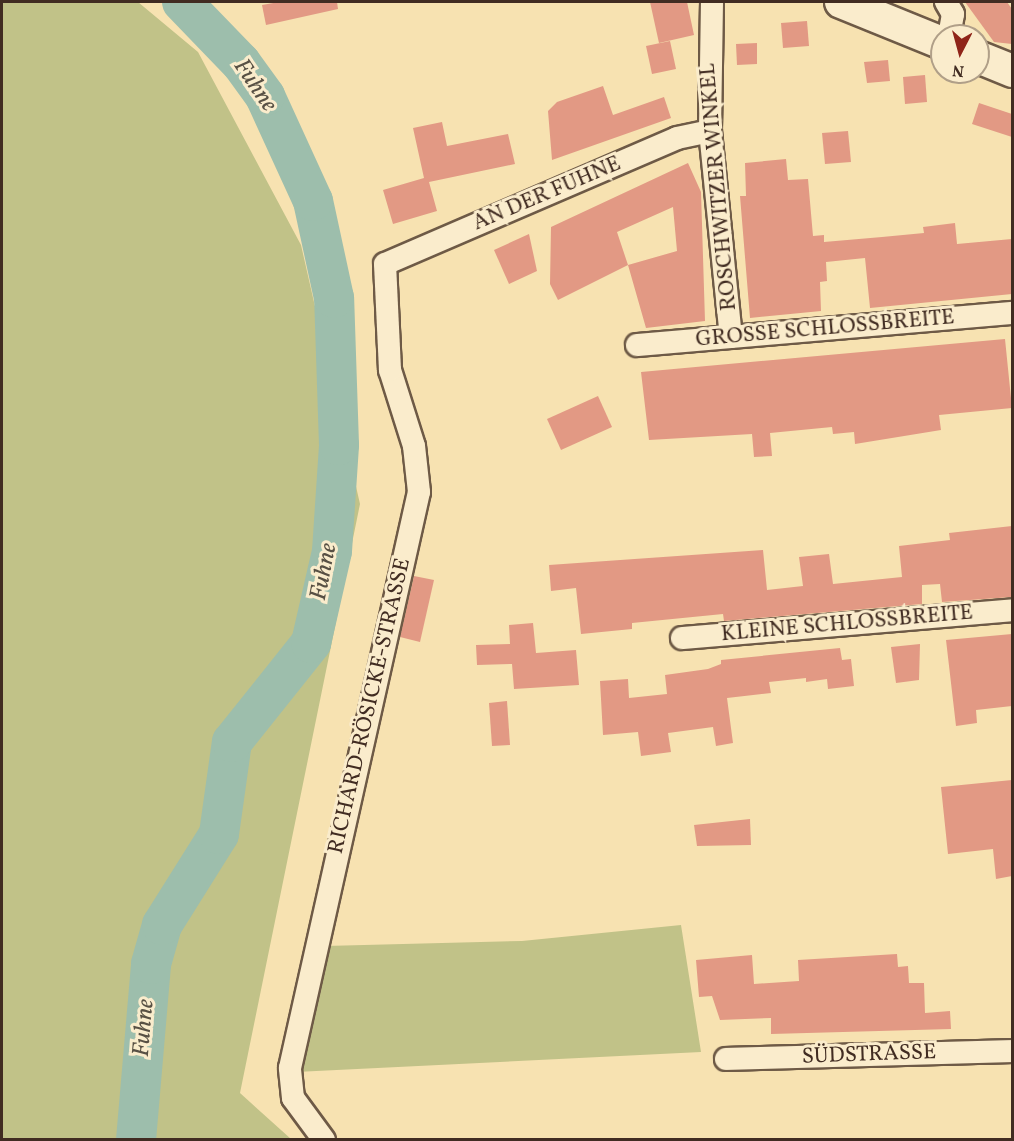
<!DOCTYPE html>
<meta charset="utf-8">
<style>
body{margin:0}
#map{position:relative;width:1014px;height:1141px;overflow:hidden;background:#f7e2b1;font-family:Vollkorn,serif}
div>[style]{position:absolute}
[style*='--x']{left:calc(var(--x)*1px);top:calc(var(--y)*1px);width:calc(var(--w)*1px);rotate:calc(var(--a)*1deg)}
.green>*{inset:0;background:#c1c288}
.river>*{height:40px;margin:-20px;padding:0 20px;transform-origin:20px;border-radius:20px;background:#9dbeac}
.building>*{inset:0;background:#e29984}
.roads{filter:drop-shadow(2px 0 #6e5a46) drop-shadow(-2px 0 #6e5a46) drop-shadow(0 2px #6e5a46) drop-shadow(0 -2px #6e5a46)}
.street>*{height:22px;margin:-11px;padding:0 11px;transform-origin:11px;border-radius:11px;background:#faeccc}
.secondary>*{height:32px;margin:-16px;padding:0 16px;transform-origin:16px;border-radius:16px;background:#faeccc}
span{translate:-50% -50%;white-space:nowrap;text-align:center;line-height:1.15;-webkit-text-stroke:6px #faeccc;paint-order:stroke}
.street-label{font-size:22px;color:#412c22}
.water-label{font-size:24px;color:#585044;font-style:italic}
.frame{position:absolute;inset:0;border:3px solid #412c22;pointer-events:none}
.north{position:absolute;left:930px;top:24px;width:60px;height:60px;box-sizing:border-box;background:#faeccc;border:2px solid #b09f88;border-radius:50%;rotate:186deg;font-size:16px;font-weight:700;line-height:24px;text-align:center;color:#412c22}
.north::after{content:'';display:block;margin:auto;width:21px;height:27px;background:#8f2418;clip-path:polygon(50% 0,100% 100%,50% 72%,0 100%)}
</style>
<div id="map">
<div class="green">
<div style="clip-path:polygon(2px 2px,138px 2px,198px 52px,301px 245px,360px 504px,240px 1093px,291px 1139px,2px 1139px)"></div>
<div style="clip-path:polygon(681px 925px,701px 1052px,296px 1072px,325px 946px,522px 941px)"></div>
</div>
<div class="river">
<div style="--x:136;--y:1140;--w:177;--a:-85.1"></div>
<div style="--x:151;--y:964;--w:41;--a:-74.2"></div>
<div style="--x:162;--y:925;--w:107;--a:-57.9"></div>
<div style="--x:219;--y:834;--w:93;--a:-82"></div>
<div style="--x:232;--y:742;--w:127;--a:-51.4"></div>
<div style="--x:311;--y:643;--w:94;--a:-77.1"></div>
<div style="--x:332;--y:551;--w:106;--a:-86.2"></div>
<div style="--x:339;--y:445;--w:147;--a:-91.9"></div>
<div style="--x:334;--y:298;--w:99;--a:-102.2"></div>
<div style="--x:313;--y:201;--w:115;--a:-114.6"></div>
<div style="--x:265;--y:96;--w:41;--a:-126"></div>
<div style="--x:241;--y:63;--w:85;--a:-134"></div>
</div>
<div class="building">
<div style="clip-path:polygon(279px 2px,337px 2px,338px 9px,266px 25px,262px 5px)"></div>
<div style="clip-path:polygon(650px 2px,687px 2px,694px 35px,659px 43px)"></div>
<div style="clip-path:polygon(965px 2px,1007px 2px,1012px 9px,1012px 44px,994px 42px)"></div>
<div style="clip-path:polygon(807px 21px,809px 46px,783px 48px,781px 23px)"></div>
<div style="clip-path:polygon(670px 41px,676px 69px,652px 74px,646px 46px)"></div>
<div style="clip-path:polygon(757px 43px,757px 64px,737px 65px,736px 44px)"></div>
<div style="clip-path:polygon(888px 60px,890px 81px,867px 83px,864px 62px)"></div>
<div style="clip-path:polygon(925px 75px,927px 102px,905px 104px,903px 77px)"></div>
<div style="clip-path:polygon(603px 86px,613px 115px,664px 97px,671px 118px,552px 160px,548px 111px,557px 102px)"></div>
<div style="clip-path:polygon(979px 103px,1012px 114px,1012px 137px,972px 124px)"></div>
<div style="clip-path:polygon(442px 122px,447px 146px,508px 134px,515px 164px,429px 182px,437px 211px,393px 224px,383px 190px,424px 178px,413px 128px)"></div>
<div style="clip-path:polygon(848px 131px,851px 162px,825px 164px,822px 133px)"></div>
<div style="clip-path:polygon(786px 159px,788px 180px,808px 179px,813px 236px,824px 235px,824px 242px,882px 237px,924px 233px,923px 227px,955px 223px,957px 244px,1012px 239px,1012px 294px,870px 308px,865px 258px,826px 262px,827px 281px,820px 282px,821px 311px,750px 318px,740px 196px,746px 196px,745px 163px)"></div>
<div style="clip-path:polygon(evenodd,688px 163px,701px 192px,705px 321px,646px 328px,628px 265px,558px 300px,550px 284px,551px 227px,688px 163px,673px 207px,677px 251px,628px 265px,617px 232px,673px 207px)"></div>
<div style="clip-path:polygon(529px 234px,537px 271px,509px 284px,494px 250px)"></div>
<div style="clip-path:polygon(1005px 339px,1012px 408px,939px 415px,941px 430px,855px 444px,854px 432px,833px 434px,832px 427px,770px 433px,772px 456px,754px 457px,752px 434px,649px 440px,641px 372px)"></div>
<div style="clip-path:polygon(598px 396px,612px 427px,561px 450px,547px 419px)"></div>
<div style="clip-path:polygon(1012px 526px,1012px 597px,942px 602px,940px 584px,922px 585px,922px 604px,724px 621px,723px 614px,632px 623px,632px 629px,581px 634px,576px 588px,551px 591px,549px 565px,763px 550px,767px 590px,803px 586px,799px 557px,829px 554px,833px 584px,902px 577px,899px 546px,950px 540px,949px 533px)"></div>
<div style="clip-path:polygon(414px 576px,434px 580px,420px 642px,400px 637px)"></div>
<div style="clip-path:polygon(533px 623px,536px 653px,576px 650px,579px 685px,514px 689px,512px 664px,477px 665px,476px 645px,510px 644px,509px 625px)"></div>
<div style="clip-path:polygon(1012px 634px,1012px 706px,976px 710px,977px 723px,956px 726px,946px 640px)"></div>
<div style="clip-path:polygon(920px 644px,919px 680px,896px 683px,891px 647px)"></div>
<div style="clip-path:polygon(840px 648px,842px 660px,851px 659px,854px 686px,828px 689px,827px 679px,806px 682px,806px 678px,769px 682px,771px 693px,727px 698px,733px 743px,716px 746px,713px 727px,668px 733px,671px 752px,641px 756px,638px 732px,603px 735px,600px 681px,628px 679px,629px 698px,667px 694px,665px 675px,708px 669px,721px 664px,721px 660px)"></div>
<div style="clip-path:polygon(507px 701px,510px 745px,492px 746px,489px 703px)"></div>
<div style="clip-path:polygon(1012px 780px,1012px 876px,996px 879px,993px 849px,948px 854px,941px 787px)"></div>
<div style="clip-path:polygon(750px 819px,751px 845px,697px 846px,694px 825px)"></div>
<div style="clip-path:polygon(897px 954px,898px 967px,908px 966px,909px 983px,924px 983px,925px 1013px,950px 1011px,951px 1029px,771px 1034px,771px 1018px,720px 1020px,712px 996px,699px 997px,696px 960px,752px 955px,754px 984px,799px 981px,798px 960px)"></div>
</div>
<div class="roads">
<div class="street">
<div style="--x:712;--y:2;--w:129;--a:90.9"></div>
<div style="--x:710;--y:131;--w:207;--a:84.2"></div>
<div style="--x:946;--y:2;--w:14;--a:60"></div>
<div style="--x:953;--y:14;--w:22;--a:100"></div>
<div style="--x:637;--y:345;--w:376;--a:-4.9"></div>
<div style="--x:682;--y:638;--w:331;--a:-4.8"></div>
<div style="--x:726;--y:1059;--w:286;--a:-1.6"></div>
<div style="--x:324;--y:1140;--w:52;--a:-126.4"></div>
<div style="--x:293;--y:1098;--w:30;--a:-96"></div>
<div style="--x:290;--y:1068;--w:590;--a:-77.38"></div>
<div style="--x:419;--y:492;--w:46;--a:-96.2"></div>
<div style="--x:414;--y:446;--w:80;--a:-107.5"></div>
<div style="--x:390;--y:370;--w:106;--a:-92.7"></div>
<div style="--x:385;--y:264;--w:318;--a:-23.3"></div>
<div style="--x:677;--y:138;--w:34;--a:-12"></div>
</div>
<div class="secondary">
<div style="--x:841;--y:2;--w:109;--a:22.1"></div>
<div style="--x:978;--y:57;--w:37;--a:22"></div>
</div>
</div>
<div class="street-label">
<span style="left:719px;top:187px;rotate:-95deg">ROSCHWITZER WINKEL</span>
<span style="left:547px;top:194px;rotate:-23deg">AN DER FUHNE</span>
<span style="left:825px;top:329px;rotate:-5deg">GROSSE SCHLOSSBREITE</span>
<span style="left:847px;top:624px;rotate:-5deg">KLEINE SCHLOSSBREITE</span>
<span style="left:370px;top:706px;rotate:-77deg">RICHARD-RÖSICKE-STRASSE</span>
<span style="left:869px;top:1055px;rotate:-2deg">SÜDSTRASSE</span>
</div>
<div class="water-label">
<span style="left:254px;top:86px;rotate:56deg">Fuhne</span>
<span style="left:325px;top:572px;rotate:-79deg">Fuhne</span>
<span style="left:145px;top:1028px;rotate:-85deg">Fuhne</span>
</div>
<div class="frame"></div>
<div class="north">N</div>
</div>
